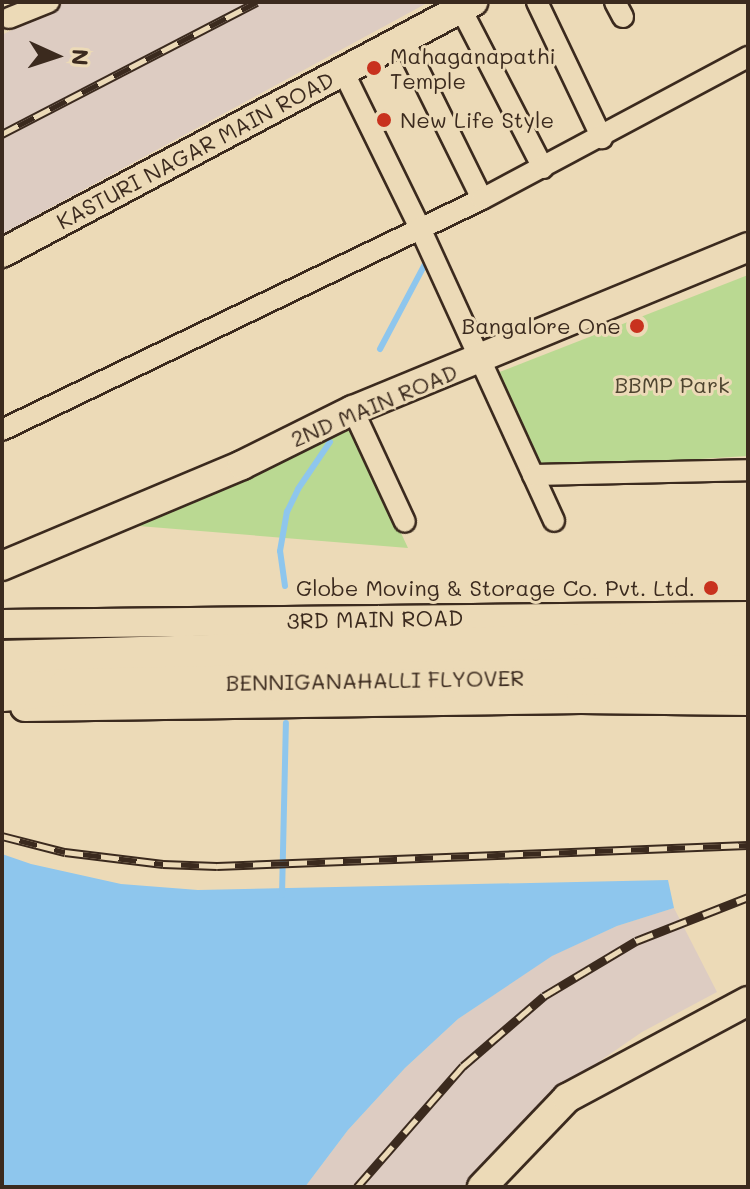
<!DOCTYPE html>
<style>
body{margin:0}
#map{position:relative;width:750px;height:1189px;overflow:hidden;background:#ecdab7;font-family:Mali,sans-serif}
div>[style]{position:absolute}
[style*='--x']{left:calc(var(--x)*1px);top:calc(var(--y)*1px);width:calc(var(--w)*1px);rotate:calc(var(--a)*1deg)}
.built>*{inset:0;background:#ddccc2}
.green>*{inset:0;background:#bad992}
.water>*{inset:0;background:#8ec6ed}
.stream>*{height:6px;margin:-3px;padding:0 3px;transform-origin:3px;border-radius:3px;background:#8ec6ed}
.roads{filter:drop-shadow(2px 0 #3b2a1e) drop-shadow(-2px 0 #3b2a1e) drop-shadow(0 2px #3b2a1e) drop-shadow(0 -2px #3b2a1e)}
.street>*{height:20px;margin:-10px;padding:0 10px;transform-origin:10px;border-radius:10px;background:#ecdab7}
.secondary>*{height:28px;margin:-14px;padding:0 14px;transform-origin:14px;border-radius:14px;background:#ecdab7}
.highway>*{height:36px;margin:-18px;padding:0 18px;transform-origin:18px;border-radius:18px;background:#ecdab7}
.rail>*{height:9px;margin-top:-4.5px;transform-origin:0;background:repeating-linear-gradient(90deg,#ecdab7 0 18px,#3b2a1e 0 36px);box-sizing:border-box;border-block:2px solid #3b2a1e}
.dots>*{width:22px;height:22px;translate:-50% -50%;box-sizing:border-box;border:4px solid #ecdab7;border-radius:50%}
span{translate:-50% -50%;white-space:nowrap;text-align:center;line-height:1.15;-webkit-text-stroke:6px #ecdab7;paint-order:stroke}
.poi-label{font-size:22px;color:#3b2a1e}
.left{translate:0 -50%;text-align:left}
.right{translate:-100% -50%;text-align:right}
.street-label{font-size:22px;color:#3b2a1e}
.park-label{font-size:22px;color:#4e442f}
.frame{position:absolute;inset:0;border:4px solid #3b2a1e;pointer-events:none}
.north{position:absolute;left:16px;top:16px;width:80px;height:80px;-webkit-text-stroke:6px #ecdab7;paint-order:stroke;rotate:93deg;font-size:22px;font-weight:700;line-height:32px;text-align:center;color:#3b2a1e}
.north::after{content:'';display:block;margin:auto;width:28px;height:36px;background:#3b2a1e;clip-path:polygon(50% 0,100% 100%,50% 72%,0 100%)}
</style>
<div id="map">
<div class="built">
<div style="clip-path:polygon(66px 2px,429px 2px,2px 234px,2px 35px)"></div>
<div style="clip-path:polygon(674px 908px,717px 992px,642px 1032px,571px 1081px,508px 1138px,463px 1187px,305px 1187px,348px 1130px,405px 1068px,458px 1019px,551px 956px,617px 926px)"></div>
</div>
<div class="green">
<div style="clip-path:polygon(748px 275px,748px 456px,538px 469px,497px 373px)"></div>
<div style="clip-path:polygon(349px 421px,408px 548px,126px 525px)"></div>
</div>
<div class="water">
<div style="clip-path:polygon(2px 854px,31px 864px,121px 884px,198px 890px,668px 880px,674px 908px,617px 926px,552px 956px,458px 1019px,405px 1068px,348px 1130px,305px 1187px,2px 1187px)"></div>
</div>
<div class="stream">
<div style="--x:380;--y:349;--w:96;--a:-62.1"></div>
<div style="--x:285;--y:586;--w:35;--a:-98"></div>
<div style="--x:280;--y:551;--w:40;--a:-80"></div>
<div style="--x:287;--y:512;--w:25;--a:-64"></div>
<div style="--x:298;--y:489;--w:57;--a:-55.8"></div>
<div style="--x:282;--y:895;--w:172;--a:-88.7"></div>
</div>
<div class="roads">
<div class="street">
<div style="--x:537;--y:2;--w:151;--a:64.5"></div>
<div style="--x:615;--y:2;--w:17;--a:62"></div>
<div style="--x:461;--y:9;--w:179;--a:62.7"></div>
<div style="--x:9;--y:18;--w:43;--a:-21.8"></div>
<div style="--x:403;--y:39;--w:178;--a:63.7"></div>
<div style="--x:343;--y:71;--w:175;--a:63.9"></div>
<div style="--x:420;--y:228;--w:322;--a:65.4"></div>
<div style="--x:353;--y:410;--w:123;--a:65.1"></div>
<div style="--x:2;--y:430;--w:533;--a:-25.7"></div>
<div style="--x:482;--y:199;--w:302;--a:-28.1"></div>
<div style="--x:533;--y:475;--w:215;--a:-1.3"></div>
</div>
<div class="secondary">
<div style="--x:2;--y:253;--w:534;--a:-28.05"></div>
<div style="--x:2;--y:566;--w:260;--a:-22.8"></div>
<div style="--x:242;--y:465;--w:124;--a:-26.4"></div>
<div style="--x:353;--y:410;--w:427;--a:-22.4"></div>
<div style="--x:2;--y:624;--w:746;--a:-0.61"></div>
<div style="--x:25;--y:707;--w:556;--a:-0.82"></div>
<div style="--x:581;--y:699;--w:167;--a:0.7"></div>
<div style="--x:482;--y:1187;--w:123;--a:-46.3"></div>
<div style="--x:567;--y:1098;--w:205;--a:-28.2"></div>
</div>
<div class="highway">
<div style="--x:2;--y:659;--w:625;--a:-1.65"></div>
<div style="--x:627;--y:641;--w:121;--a:0.5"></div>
<div style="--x:2;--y:693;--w:65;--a:-5.3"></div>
<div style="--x:67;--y:687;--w:681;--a:-1.18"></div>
</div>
</div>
<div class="rail">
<div style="--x:2;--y:134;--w:287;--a:-27.4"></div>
<div style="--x:2;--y:836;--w:65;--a:14.3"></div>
<div style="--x:65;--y:852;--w:99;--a:7"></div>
<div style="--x:163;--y:864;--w:54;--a:2.1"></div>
<div style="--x:217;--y:866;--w:531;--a:-2.26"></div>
<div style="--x:357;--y:1187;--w:161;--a:-48.8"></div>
<div style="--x:463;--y:1066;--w:107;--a:-40.8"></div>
<div style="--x:544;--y:996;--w:107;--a:-30.9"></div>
<div style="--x:636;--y:941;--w:120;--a:-21.4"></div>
</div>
<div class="dots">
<div style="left:374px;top:68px;background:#c8321e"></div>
<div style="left:384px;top:120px;background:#c8321e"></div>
<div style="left:637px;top:326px;background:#c8321e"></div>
<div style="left:711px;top:588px;background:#c8321e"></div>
</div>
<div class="poi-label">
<span class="left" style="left:390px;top:68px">Mahaganapathi<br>Temple</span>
<span class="left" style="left:400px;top:120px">New Life Style</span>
<span class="right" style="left:621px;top:326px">Bangalore One</span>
<span class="right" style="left:695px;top:588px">Globe Moving &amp; Storage Co. Pvt. Ltd.</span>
</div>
<div class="street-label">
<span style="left:195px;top:150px;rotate:-28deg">KASTURI NAGAR MAIN ROAD</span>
<span style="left:374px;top:405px;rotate:-23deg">2ND MAIN ROAD</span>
<span style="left:375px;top:619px;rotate:-1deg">3RD MAIN ROAD</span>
<span style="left:375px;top:680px;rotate:-1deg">BENNIGANAHALLI FLYOVER</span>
</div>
<div class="park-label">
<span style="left:672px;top:385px">BBMP Park</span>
</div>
<div class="frame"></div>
<div class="north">N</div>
</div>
